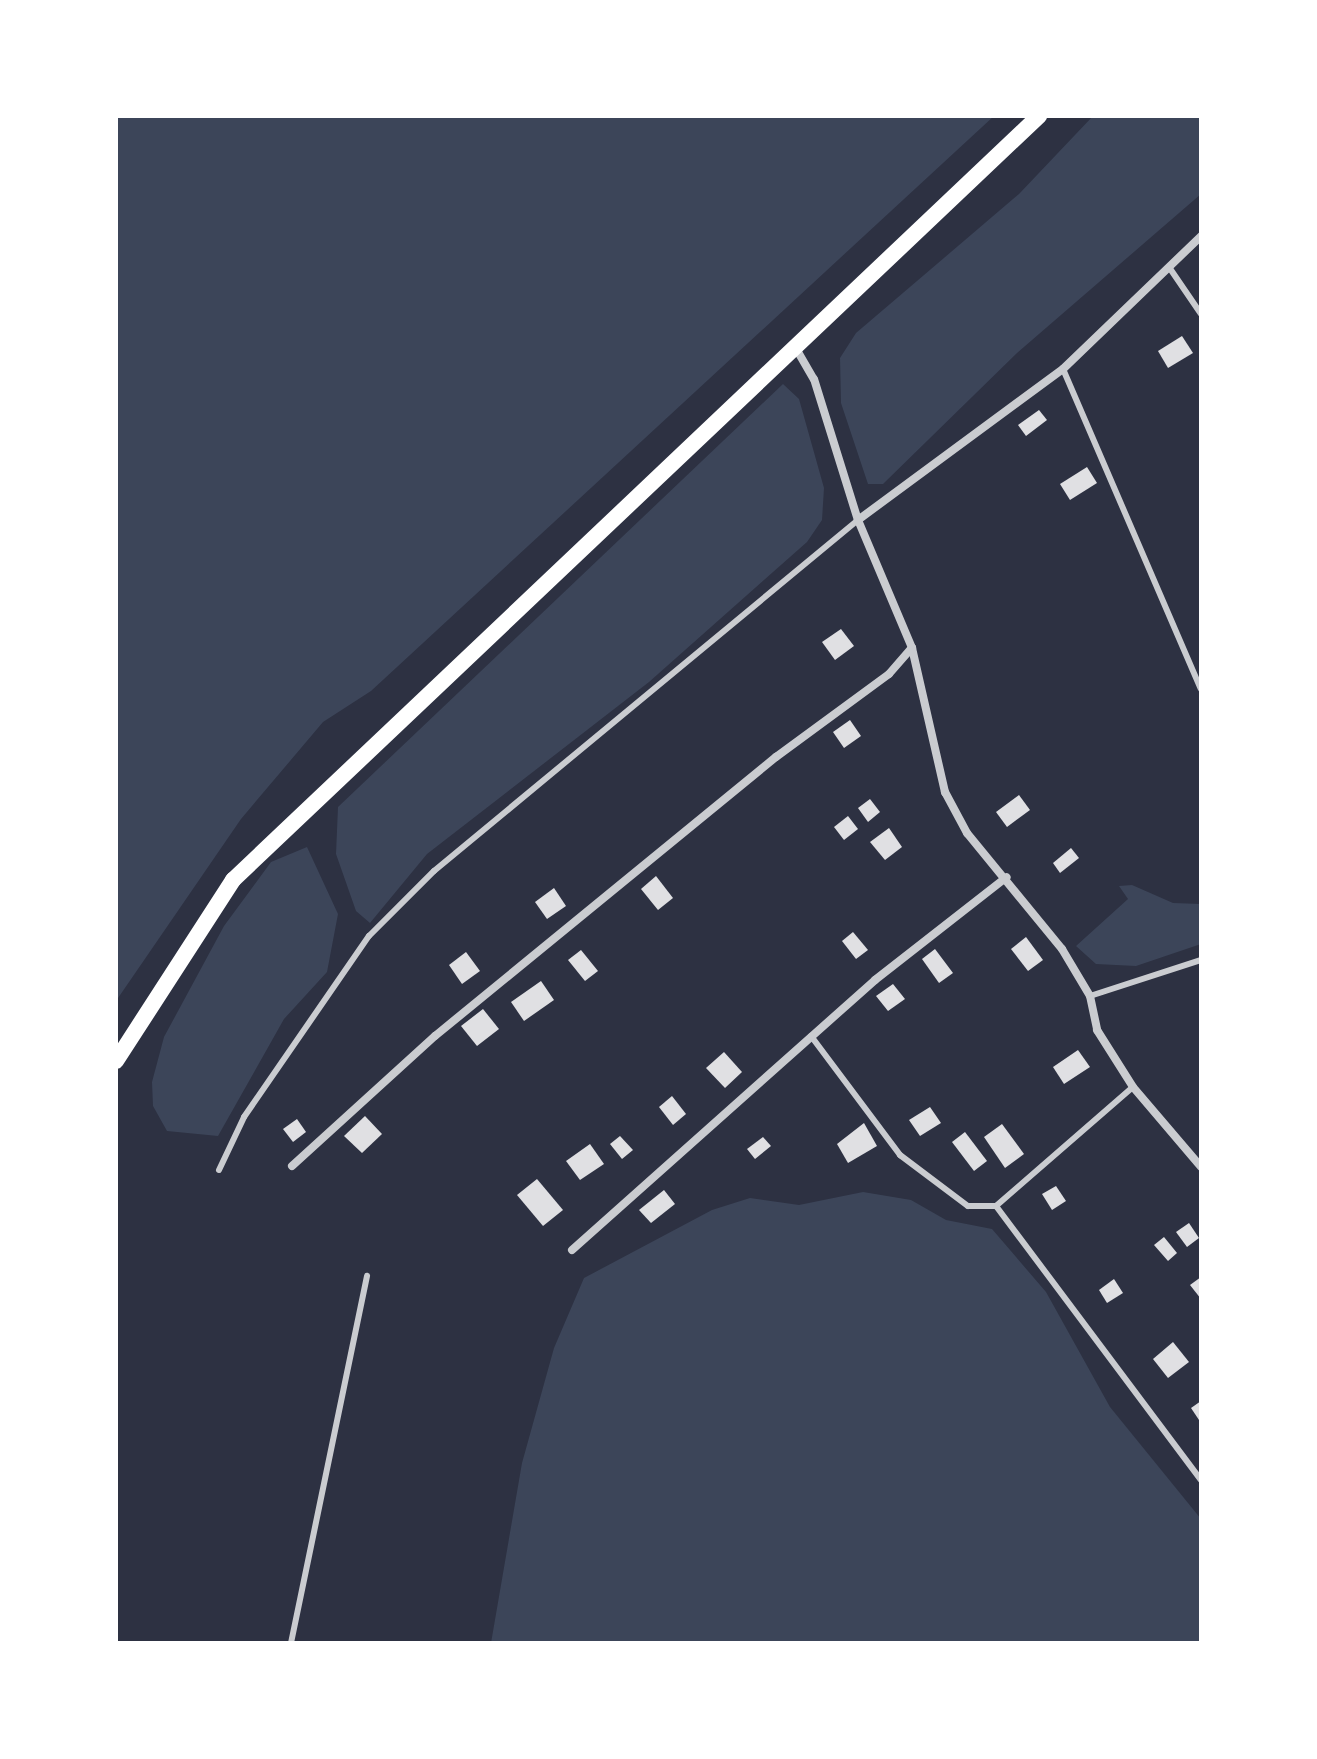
<!DOCTYPE html>
<style>
body{margin:0}
#map{position:relative;width:1317px;height:1759px;overflow:hidden;background:#2d3142;font-family:"Crimson Pro",serif}
div>[style]{position:absolute}
[style*='--x']{left:calc(var(--x)*1px);top:calc(var(--y)*1px);width:calc(var(--w)*1px);rotate:calc(var(--a)*1deg)}
.green>*{inset:0;background:#3c4559}
.building>*{inset:0;background:#e0e0e3}
.service>*{height:6px;margin:-3px;padding:0 3px;transform-origin:3px;border-radius:3px;background:#caccd0}
.minor>*{height:8px;margin:-4px;padding:0 4px;transform-origin:4px;border-radius:4px;background:#caccd0}
.secondary>*{height:16px;margin:-8px;padding:0 8px;transform-origin:8px;border-radius:8px;background:#fff}
span{translate:-50% -50%;white-space:nowrap;text-align:center;line-height:1.15;-webkit-text-stroke:8px #fff;paint-order:stroke}
.frame{position:absolute;inset:0;border:118px solid #fff;pointer-events:none}
</style>
<div id="map">
<div class="green">
<div style="clip-path:polygon(116px 116px,994px 116px,371px 691px,323px 722px,241px 819px,116px 1001px)"></div>
<div style="clip-path:polygon(1093px 116px,1201px 116px,1201px 194px,1017px 353px,883px 484px,868px 484px,841px 403px,840px 358px,856px 333px,1019px 194px)"></div>
<div style="clip-path:polygon(783px 384px,799px 399px,824px 488px,822px 520px,807px 542px,649px 682px,427px 854px,370px 923px,356px 911px,336px 854px,338px 807px)"></div>
<div style="clip-path:polygon(307px 847px,338px 914px,327px 972px,284px 1019px,218px 1136px,167px 1131px,153px 1106px,152px 1082px,164px 1037px,224px 926px,271px 862px)"></div>
<div style="clip-path:polygon(1132px 885px,1173px 903px,1201px 904px,1201px 944px,1136px 966px,1096px 964px,1076px 946px,1128px 899px,1119px 886px)"></div>
<div style="clip-path:polygon(863px 1192px,911px 1200px,946px 1220px,992px 1229px,1046px 1292px,1110px 1407px,1201px 1519px,1201px 1643px,491px 1643px,522px 1463px,554px 1348px,584px 1278px,712px 1210px,750px 1198px,799px 1205px)"></div>
</div>
<div class="building">
<div style="clip-path:polygon(1182px 336px,1193px 353px,1168px 368px,1158px 351px)"></div>
<div style="clip-path:polygon(1039px 410px,1047px 420px,1026px 436px,1018px 425px)"></div>
<div style="clip-path:polygon(1087px 467px,1097px 483px,1070px 500px,1060px 484px)"></div>
<div style="clip-path:polygon(841px 629px,854px 646px,835px 660px,822px 642px)"></div>
<div style="clip-path:polygon(850px 720px,861px 736px,844px 748px,833px 732px)"></div>
<div style="clip-path:polygon(1019px 795px,1030px 810px,1007px 827px,996px 812px)"></div>
<div style="clip-path:polygon(870px 799px,880px 812px,868px 822px,858px 808px)"></div>
<div style="clip-path:polygon(848px 816px,858px 829px,844px 840px,834px 827px)"></div>
<div style="clip-path:polygon(889px 828px,902px 847px,885px 860px,870px 842px)"></div>
<div style="clip-path:polygon(1071px 848px,1079px 858px,1060px 873px,1053px 863px)"></div>
<div style="clip-path:polygon(656px 876px,673px 898px,658px 910px,641px 889px)"></div>
<div style="clip-path:polygon(554px 888px,566px 906px,547px 919px,535px 902px)"></div>
<div style="clip-path:polygon(853px 932px,868px 950px,856px 959px,842px 941px)"></div>
<div style="clip-path:polygon(1026px 937px,1043px 960px,1028px 971px,1011px 949px)"></div>
<div style="clip-path:polygon(935px 949px,953px 973px,939px 983px,922px 959px)"></div>
<div style="clip-path:polygon(581px 950px,598px 971px,585px 981px,568px 960px)"></div>
<div style="clip-path:polygon(466px 952px,480px 971px,462px 984px,449px 965px)"></div>
<div style="clip-path:polygon(541px 981px,554px 1000px,524px 1021px,511px 1002px)"></div>
<div style="clip-path:polygon(893px 984px,905px 999px,888px 1011px,876px 996px)"></div>
<div style="clip-path:polygon(483px 1009px,499px 1029px,477px 1046px,461px 1026px)"></div>
<div style="clip-path:polygon(1078px 1050px,1090px 1067px,1064px 1084px,1053px 1067px)"></div>
<div style="clip-path:polygon(724px 1052px,742px 1072px,725px 1088px,706px 1068px)"></div>
<div style="clip-path:polygon(672px 1096px,686px 1114px,673px 1125px,659px 1107px)"></div>
<div style="clip-path:polygon(930px 1107px,941px 1123px,920px 1136px,909px 1120px)"></div>
<div style="clip-path:polygon(365px 1116px,382px 1134px,362px 1153px,344px 1136px)"></div>
<div style="clip-path:polygon(297px 1119px,306px 1132px,293px 1142px,283px 1129px)"></div>
<div style="clip-path:polygon(864px 1123px,877px 1146px,848px 1163px,837px 1144px)"></div>
<div style="clip-path:polygon(1002px 1124px,1024px 1154px,1005px 1168px,984px 1137px)"></div>
<div style="clip-path:polygon(965px 1132px,987px 1161px,974px 1171px,952px 1142px)"></div>
<div style="clip-path:polygon(620px 1136px,633px 1150px,622px 1159px,610px 1144px)"></div>
<div style="clip-path:polygon(763px 1137px,771px 1146px,755px 1159px,747px 1149px)"></div>
<div style="clip-path:polygon(590px 1144px,604px 1164px,580px 1180px,566px 1161px)"></div>
<div style="clip-path:polygon(537px 1179px,563px 1210px,543px 1226px,517px 1195px)"></div>
<div style="clip-path:polygon(1056px 1186px,1066px 1201px,1052px 1210px,1042px 1194px)"></div>
<div style="clip-path:polygon(664px 1190px,675px 1204px,651px 1223px,639px 1210px)"></div>
<div style="clip-path:polygon(1189px 1223px,1199px 1238px,1187px 1247px,1176px 1232px)"></div>
<div style="clip-path:polygon(1164px 1237px,1177px 1253px,1168px 1261px,1154px 1245px)"></div>
<div style="clip-path:polygon(1201px 1277px,1201px 1299px,1190px 1285px)"></div>
<div style="clip-path:polygon(1114px 1279px,1123px 1293px,1107px 1303px,1099px 1290px)"></div>
<div style="clip-path:polygon(1173px 1342px,1189px 1362px,1168px 1378px,1153px 1359px)"></div>
<div style="clip-path:polygon(1201px 1401px,1201px 1423px,1191px 1408px)"></div>
</div>
<div class="service">
<div style="--x:1171;--y:270;--w:53;--a:55.7"></div>
<div style="--x:1063;--y:369;--w:348;--a:66.7"></div>
<div style="--x:1090;--y:996;--w:117;--a:-18"></div>
<div style="--x:811;--y:1036;--w:149;--a:53.2"></div>
<div style="--x:900;--y:1155;--w:85;--a:36.9"></div>
<div style="--x:968;--y:1206;--w:28;--a:0"></div>
<div style="--x:996;--y:1206;--w:181;--a:-41"></div>
<div style="--x:219;--y:1170;--w:59;--a:-64.7"></div>
<div style="--x:244;--y:1117;--w:220;--a:-55.4"></div>
<div style="--x:369;--y:936;--w:92;--a:-45"></div>
<div style="--x:434;--y:871;--w:550;--a:-39.62"></div>
<div style="--x:996;--y:1206;--w:342;--a:53.2"></div>
<div style="--x:291;--y:1643;--w:375;--a:-78.3"></div>
</div>
<div class="minor">
<div style="--x:794;--y:345;--w:39;--a:60"></div>
<div style="--x:814;--y:379;--w:148;--a:72.7"></div>
<div style="--x:858;--y:520;--w:139;--a:67.1"></div>
<div style="--x:912;--y:648;--w:148;--a:77.1"></div>
<div style="--x:945;--y:792;--w:47;--a:61.8"></div>
<div style="--x:967;--y:833;--w:150;--a:50.7"></div>
<div style="--x:1062;--y:949;--w:55;--a:59.2"></div>
<div style="--x:1090;--y:996;--w:35;--a:78"></div>
<div style="--x:1097;--y:1030;--w:67;--a:57.7"></div>
<div style="--x:1133;--y:1087;--w:105;--a:49.6"></div>
<div style="--x:858;--y:520;--w:255;--a:-36.4"></div>
<div style="--x:1063;--y:369;--w:192;--a:-43.9"></div>
<div style="--x:292;--y:1166;--w:193;--a:-42.3"></div>
<div style="--x:435;--y:1036;--w:441;--a:-39.3"></div>
<div style="--x:776;--y:757;--w:140;--a:-36.3"></div>
<div style="--x:889;--y:674;--w:35;--a:-49"></div>
<div style="--x:572;--y:1250;--w:406;--a:-41.7"></div>
<div style="--x:875;--y:980;--w:167;--a:-38"></div>
</div>
<div class="secondary">
<div style="--x:116;--y:1061;--w:216;--a:-57.1"></div>
<div style="--x:233;--y:880;--w:1111;--a:-43.47"></div>
</div>
<div class="frame"></div>
</div>
